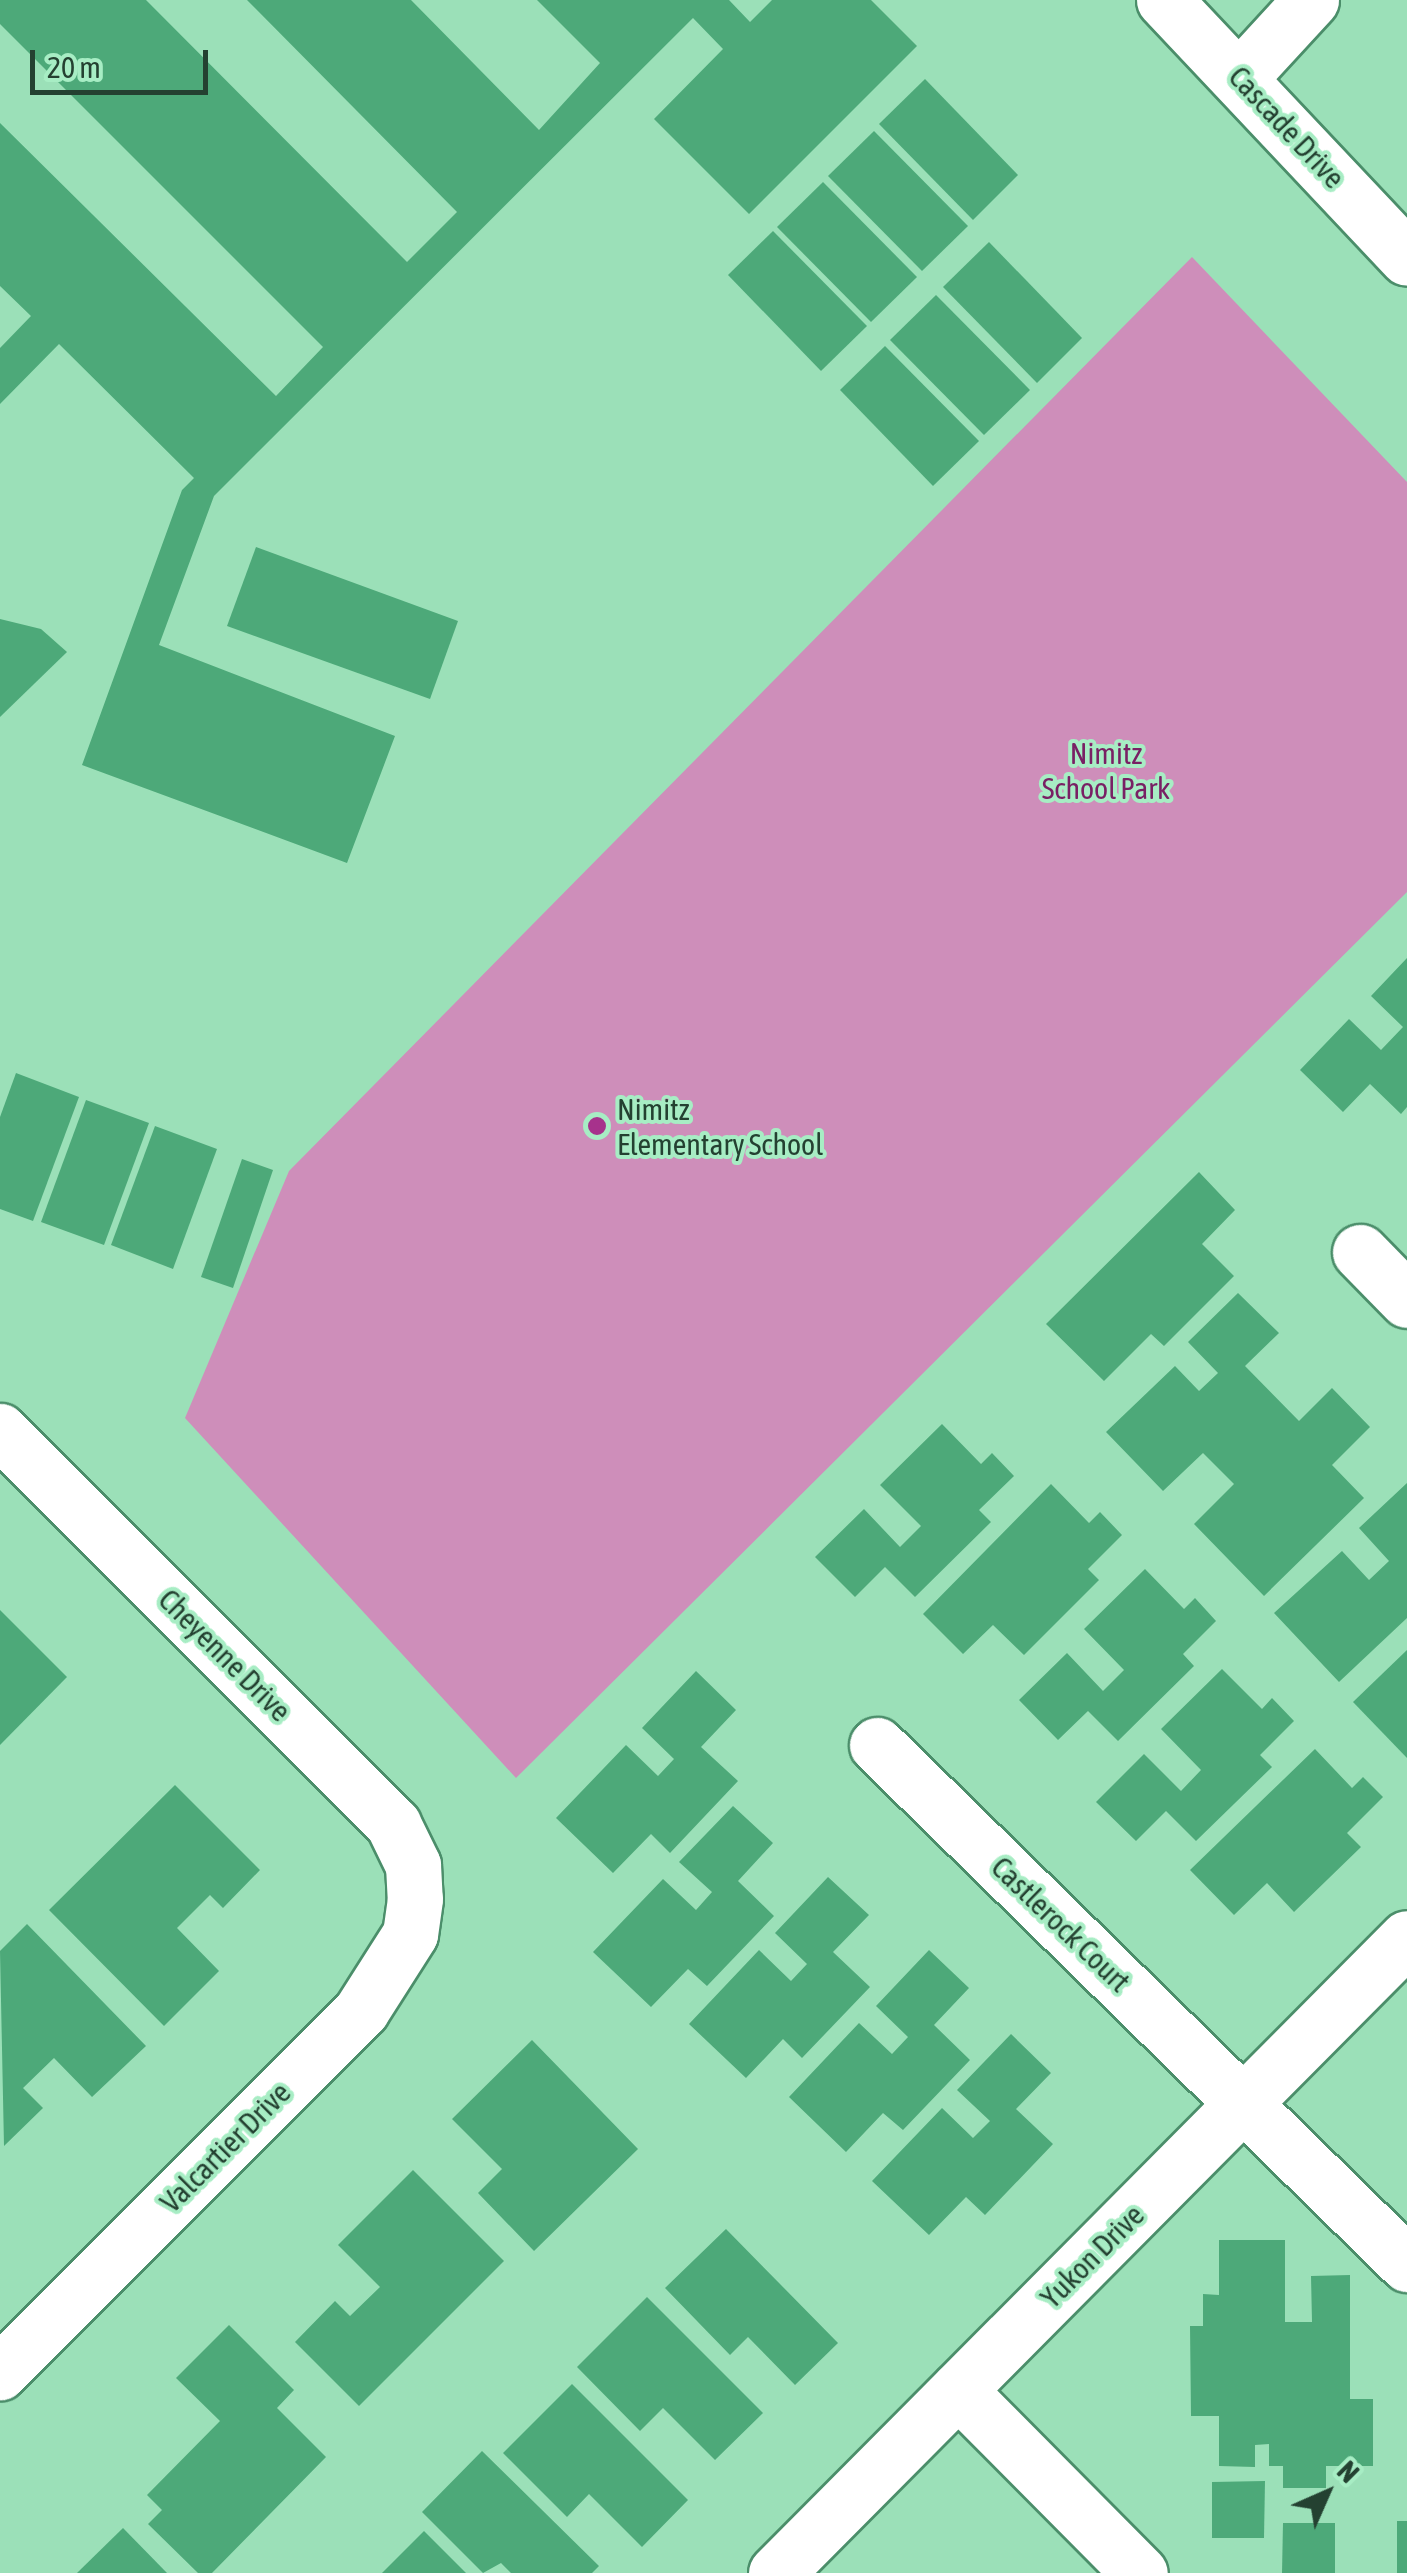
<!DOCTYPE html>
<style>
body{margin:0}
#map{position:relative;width:1407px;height:2573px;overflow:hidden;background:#9be0b8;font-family:"Asap Condensed",sans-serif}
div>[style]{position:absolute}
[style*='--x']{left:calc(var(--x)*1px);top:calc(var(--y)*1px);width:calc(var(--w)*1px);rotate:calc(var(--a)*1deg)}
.green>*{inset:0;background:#ce8eba}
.building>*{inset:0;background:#4da979}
.roads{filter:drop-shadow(2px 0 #4b8e6a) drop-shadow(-2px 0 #4b8e6a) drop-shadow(0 2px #4b8e6a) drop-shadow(0 -2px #4b8e6a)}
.minor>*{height:55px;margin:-27.5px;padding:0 27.5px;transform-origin:27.5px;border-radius:27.5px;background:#fff}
.dots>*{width:28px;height:28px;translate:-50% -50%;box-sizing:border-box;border:5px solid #a7edc4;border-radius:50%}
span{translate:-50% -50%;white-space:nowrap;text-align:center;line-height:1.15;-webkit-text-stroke:8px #a7edc4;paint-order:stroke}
.street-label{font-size:30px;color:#244131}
.park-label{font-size:30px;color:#792064}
.poi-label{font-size:30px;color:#244131}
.left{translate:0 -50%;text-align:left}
.north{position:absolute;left:1277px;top:2443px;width:100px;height:100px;-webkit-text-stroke:8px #a7edc4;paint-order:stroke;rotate:45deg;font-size:28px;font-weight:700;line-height:40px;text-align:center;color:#244131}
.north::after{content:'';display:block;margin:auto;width:35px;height:45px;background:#244131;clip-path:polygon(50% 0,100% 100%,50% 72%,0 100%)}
.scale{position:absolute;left:30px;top:50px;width:178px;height:45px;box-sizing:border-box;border:5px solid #244131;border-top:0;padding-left:12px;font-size:30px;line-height:35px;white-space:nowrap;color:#244131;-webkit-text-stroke:8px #a7edc4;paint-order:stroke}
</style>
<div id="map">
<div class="green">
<div style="clip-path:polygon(1192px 257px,1407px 482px,1407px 892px,516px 1778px,185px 1418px,289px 1171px)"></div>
</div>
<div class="building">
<div style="clip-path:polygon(0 0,146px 0,407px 262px,457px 212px,247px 0,411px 0,539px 130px,600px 63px,537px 0,729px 0,750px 22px,772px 0,871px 0,917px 46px,749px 214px,654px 119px,723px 49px,693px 18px,214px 496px,159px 645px,395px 736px,347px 863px,82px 765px,182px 490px,194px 478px,59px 344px,0 404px,0 348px,31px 316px,0 286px,0 123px,276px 396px,323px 347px,0 24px)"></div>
<div style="clip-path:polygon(925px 79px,1018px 175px,973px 220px,879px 124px)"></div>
<div style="clip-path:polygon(874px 131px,968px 226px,922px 271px,828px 176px)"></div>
<div style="clip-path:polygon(823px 182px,917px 277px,871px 322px,777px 227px)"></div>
<div style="clip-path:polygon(773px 231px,867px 326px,821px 371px,728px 275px)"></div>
<div style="clip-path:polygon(989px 242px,1082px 338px,1037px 383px,943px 287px)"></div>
<div style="clip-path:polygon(936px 295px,1030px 390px,984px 435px,890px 340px)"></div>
<div style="clip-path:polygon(885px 346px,979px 441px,933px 486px,840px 390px)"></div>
<div style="clip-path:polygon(256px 547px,458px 621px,430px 699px,227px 626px)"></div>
<div style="clip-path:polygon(0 619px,41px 629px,67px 652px,0 717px)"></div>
<div style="clip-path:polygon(1407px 958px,1407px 1107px,1401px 1114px,1370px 1084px,1343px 1112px,1300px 1070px,1349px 1019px,1381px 1050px,1403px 1027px,1371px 996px)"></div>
<div style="clip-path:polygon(16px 1073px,79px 1097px,33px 1221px,0 1209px,0 1117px)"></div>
<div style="clip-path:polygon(86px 1100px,149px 1123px,104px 1245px,41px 1222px)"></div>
<div style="clip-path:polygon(155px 1126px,217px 1149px,173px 1269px,111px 1245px)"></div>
<div style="clip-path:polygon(242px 1159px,273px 1170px,233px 1288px,201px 1277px)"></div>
<div style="clip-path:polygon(1199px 1172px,1235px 1210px,1202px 1244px,1234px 1276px,1164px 1346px,1151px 1334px,1104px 1381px,1046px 1324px)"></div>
<div style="clip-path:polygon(1238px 1293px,1279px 1333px,1245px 1366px,1299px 1421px,1332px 1388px,1370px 1427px,1332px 1465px,1364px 1498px,1264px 1596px,1194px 1524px,1234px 1484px,1203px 1453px,1163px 1491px,1106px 1432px,1175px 1366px,1199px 1391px,1218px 1373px,1188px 1342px)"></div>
<div style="clip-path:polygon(942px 1424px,981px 1464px,992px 1453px,1014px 1476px,979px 1510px,991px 1522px,915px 1597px,885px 1567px,855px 1597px,815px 1557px,864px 1509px,900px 1547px,921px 1526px,880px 1485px)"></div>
<div style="clip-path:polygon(1407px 1483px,1407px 1618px,1339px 1682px,1274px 1613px,1342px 1551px,1369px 1580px,1389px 1561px,1359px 1528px)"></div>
<div style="clip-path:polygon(1051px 1484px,1089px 1523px,1100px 1512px,1122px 1535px,1088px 1569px,1099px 1580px,1024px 1655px,993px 1625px,963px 1654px,923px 1614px)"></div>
<div style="clip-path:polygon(1145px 1569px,1184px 1609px,1195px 1598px,1216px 1621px,1183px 1654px,1194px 1666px,1118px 1741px,1088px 1711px,1058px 1740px,1019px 1700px,1067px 1653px,1103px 1691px,1124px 1670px,1084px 1629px)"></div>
<div style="clip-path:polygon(0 1610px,67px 1677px,0 1745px)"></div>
<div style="clip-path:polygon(1407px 1650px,1407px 1758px,1353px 1702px)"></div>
<div style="clip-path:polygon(1222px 1669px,1262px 1709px,1272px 1698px,1294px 1721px,1260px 1755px,1272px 1767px,1196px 1841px,1166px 1811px,1136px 1841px,1096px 1802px,1144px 1754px,1181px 1791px,1201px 1770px,1161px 1729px)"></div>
<div style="clip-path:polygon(696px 1671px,736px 1710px,701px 1747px,738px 1781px,670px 1853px,651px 1834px,613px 1873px,556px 1818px,626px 1745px,658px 1776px,674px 1759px,642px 1728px)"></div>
<div style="clip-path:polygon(1315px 1749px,1352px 1788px,1363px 1777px,1383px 1797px,1347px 1833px,1361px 1847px,1294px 1912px,1267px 1883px,1234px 1915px,1190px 1870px)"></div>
<div style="clip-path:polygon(175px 1785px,260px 1870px,223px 1908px,210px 1895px,177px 1928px,219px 1971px,164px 2026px,49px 1910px)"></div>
<div style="clip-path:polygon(733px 1806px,773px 1843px,738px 1881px,774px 1916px,707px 1986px,688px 1969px,651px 2007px,593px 1952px,663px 1879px,696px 1910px,712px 1892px,679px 1862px)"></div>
<div style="clip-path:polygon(828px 1877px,869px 1915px,833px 1952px,870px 1987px,802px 2058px,783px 2039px,746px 2078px,689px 2024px,759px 1950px,791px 1981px,807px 1964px,775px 1933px)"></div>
<div style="clip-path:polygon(27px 1924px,146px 2046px,92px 2097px,54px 2058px,23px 2088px,43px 2108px,4px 2146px,0 1951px)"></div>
<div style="clip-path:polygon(929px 1950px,969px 1988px,934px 2025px,970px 2060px,903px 2130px,883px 2113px,846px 2152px,789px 2097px,859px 2023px,892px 2054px,908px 2037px,876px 2006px)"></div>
<div style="clip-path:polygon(1011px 2034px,1051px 2073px,1016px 2109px,1053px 2144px,985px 2215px,966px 2197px,929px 2235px,872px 2181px,942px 2108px,973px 2138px,990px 2121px,957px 2090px)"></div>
<div style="clip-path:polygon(532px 2040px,638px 2149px,534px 2251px,478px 2193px,502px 2169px,452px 2119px)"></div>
<div style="clip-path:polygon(413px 2170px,504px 2261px,359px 2406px,295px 2342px,335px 2301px,350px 2316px,380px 2287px,338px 2245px)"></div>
<div style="clip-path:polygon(726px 2229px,838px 2343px,795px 2385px,748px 2337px,730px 2355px,665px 2288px)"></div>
<div style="clip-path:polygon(1219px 2240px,1285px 2240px,1285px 2322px,1312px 2322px,1311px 2276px,1350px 2275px,1350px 2399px,1373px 2399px,1373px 2466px,1326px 2466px,1326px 2488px,1283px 2488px,1283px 2466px,1269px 2466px,1269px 2444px,1255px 2445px,1255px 2467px,1219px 2466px,1219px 2416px,1191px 2416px,1190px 2326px,1203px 2326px,1203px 2294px,1219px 2295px)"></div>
<div style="clip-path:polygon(647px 2297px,763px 2413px,715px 2460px,663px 2408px,640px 2431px,577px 2367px)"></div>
<div style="clip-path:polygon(229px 2325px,294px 2390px,277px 2408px,326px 2457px,212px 2573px,198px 2573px,148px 2524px,162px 2510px,147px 2495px,220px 2421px,176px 2378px)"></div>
<div style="clip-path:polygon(572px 2384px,688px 2500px,642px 2547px,589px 2494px,567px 2517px,503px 2453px)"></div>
<div style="clip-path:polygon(482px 2451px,599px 2566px,592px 2573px,511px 2573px,501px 2563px,483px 2573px,422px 2512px)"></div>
<div style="clip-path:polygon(1265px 2481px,1264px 2538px,1212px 2538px,1212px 2482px)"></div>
<div style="clip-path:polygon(1397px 2521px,1407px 2521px,1407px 2573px,1397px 2573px)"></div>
<div style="clip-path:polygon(1283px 2523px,1335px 2523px,1335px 2573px,1282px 2573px)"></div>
<div style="clip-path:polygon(123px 2528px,167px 2573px,77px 2573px)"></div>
<div style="clip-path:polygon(424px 2531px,466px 2573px,382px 2573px)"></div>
</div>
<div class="roads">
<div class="minor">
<div style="--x:1164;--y:0;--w:354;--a:46.7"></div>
<div style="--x:1242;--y:75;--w:102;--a:-47.4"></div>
<div style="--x:1360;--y:1252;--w:67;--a:45.6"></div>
<div style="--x:0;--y:1431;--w:556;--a:45"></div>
<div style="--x:393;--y:1824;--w:46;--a:64"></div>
<div style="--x:413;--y:1865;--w:34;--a:87"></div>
<div style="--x:415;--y:1899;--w:35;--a:98"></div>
<div style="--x:410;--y:1934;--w:91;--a:122.5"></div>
<div style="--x:361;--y:2011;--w:511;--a:135"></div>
<div style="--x:877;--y:1745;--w:742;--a:44.4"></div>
<div style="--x:958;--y:2390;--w:258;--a:45.2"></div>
<div style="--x:776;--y:2573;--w:895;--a:-45.18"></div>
</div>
</div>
<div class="dots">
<div style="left:597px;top:1126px;background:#a7328c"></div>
</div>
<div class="street-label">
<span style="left:1287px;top:127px;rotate:47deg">Cascade Drive</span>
<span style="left:225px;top:1655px;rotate:45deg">Cheyenne Drive</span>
<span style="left:1061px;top:1924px;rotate:44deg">Castlerock Court</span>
<span style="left:225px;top:2147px;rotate:-45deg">Valcartier Drive</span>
<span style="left:1092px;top:2256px;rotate:-45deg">Yukon Drive</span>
</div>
<div class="park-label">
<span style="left:1106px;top:770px">Nimitz<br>School Park</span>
</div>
<div class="poi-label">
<span class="left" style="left:617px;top:1126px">Nimitz<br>Elementary School</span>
</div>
<div class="north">N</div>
<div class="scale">20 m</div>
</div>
